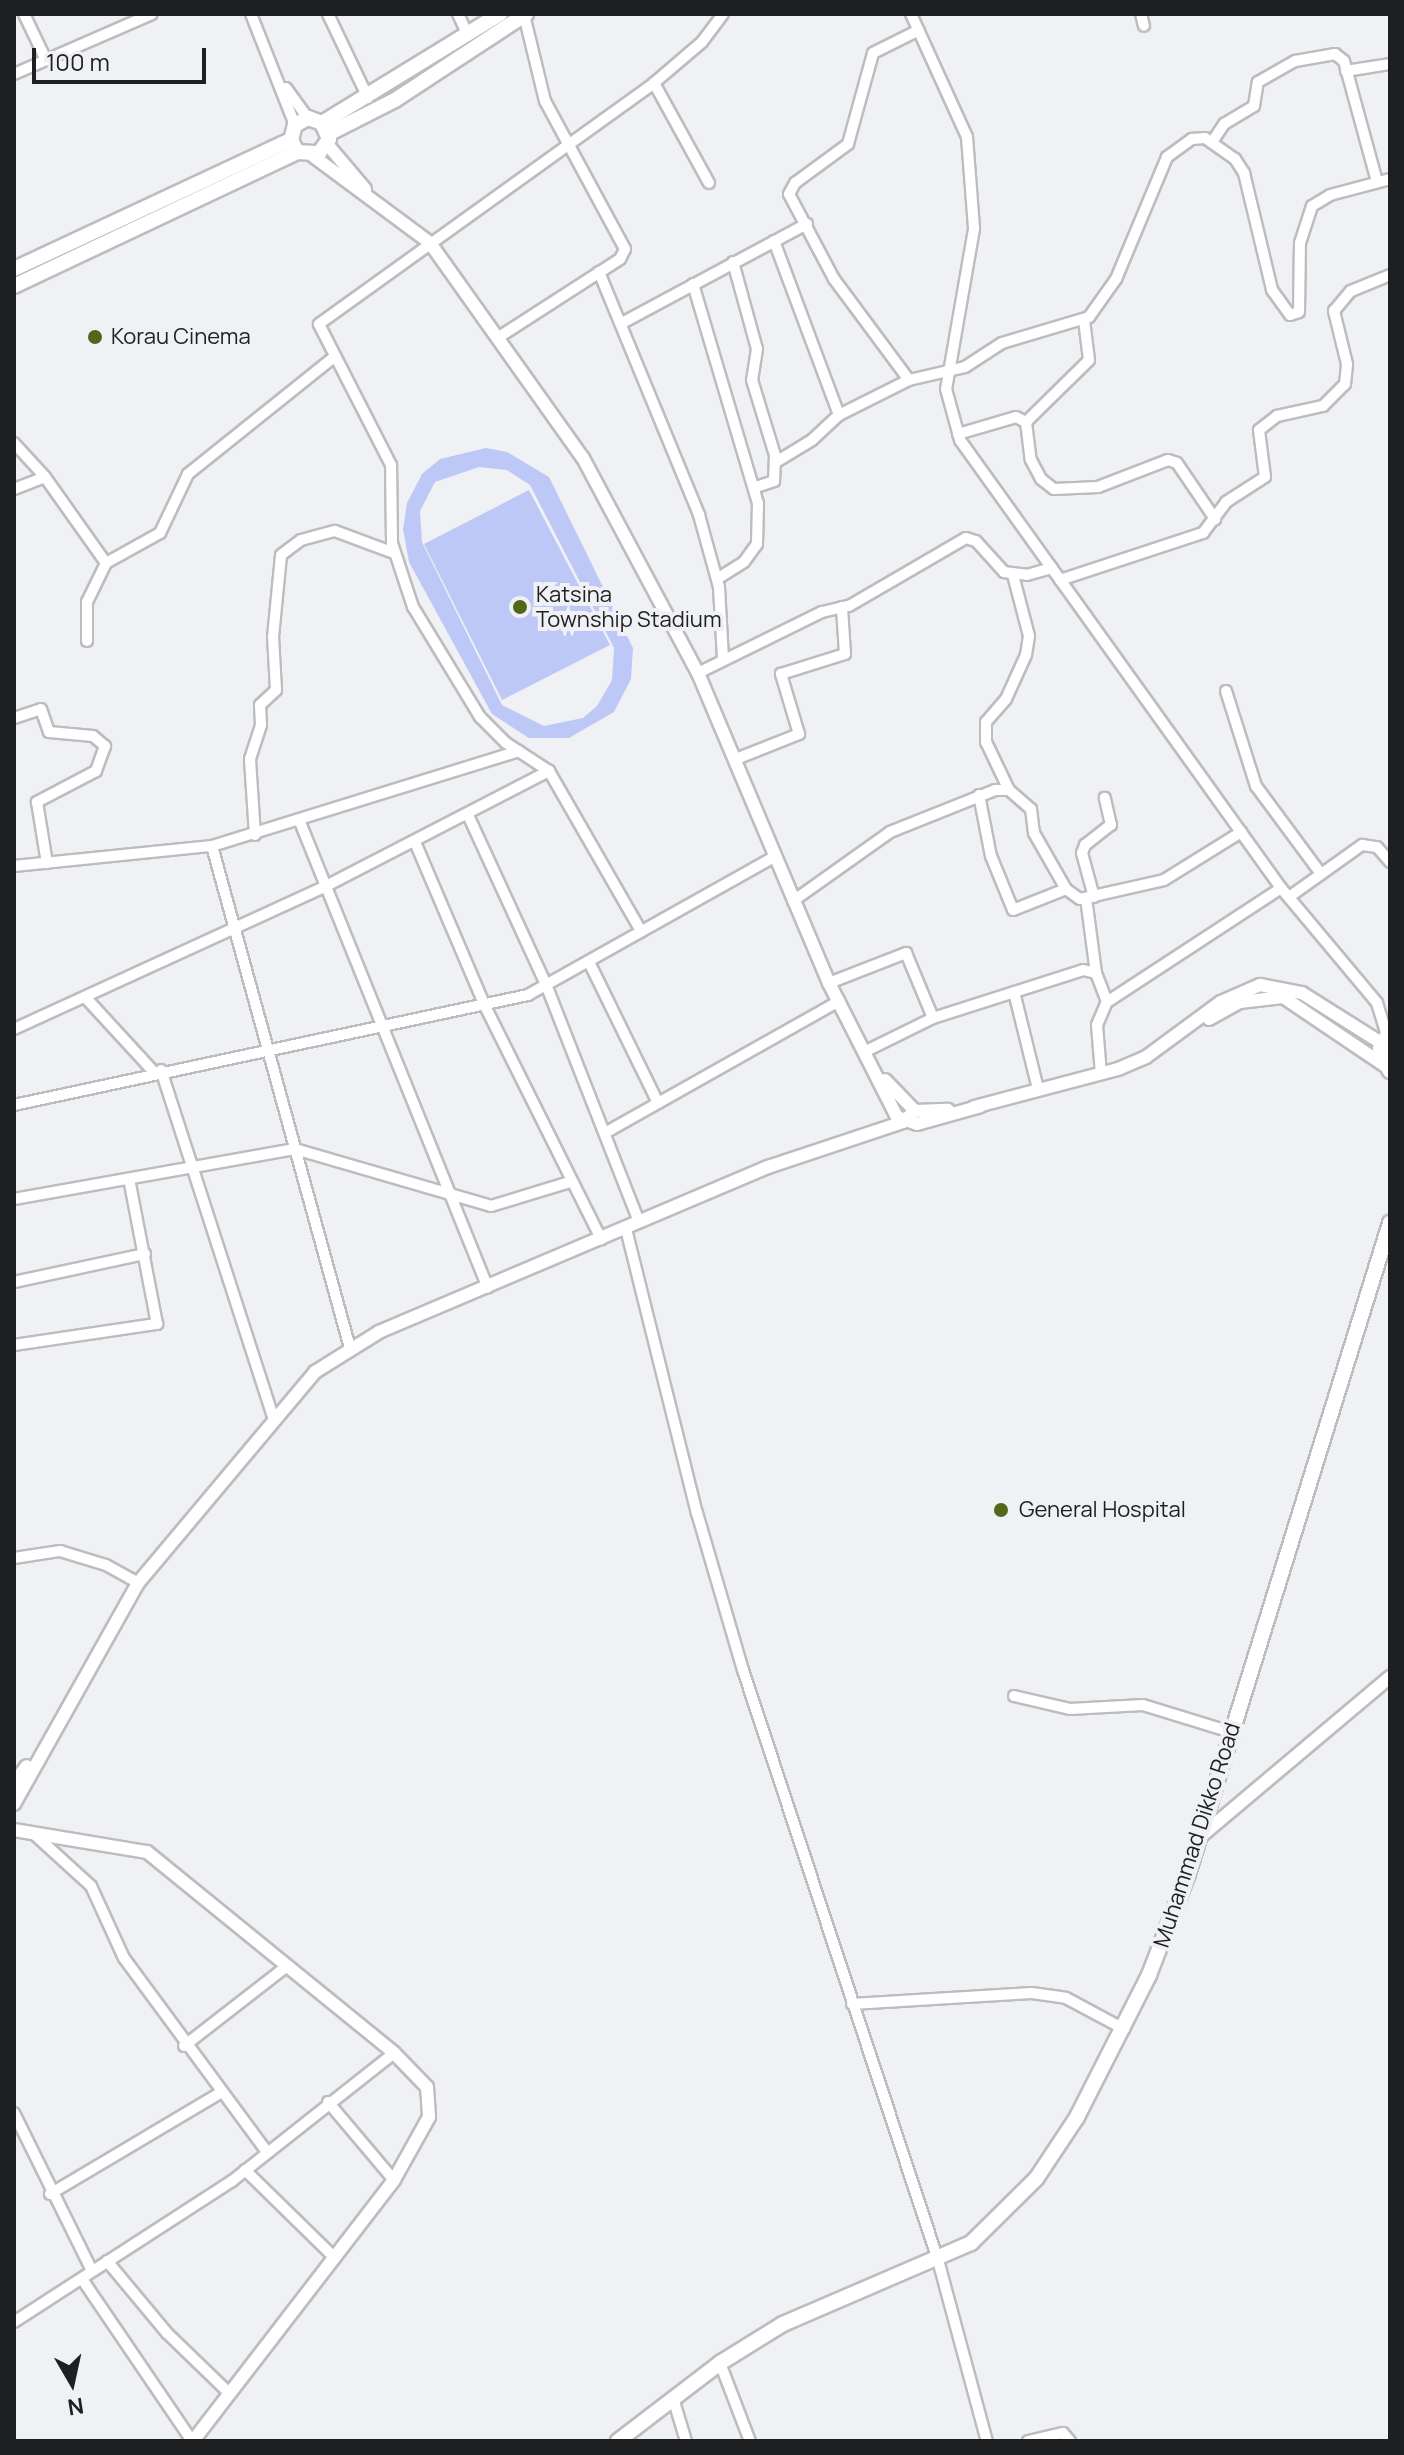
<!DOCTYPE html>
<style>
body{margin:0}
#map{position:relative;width:1404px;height:2455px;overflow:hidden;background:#f0f1f4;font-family:Manrope,sans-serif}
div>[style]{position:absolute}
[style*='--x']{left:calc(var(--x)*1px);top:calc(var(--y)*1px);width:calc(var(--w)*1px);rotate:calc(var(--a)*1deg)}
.green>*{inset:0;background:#bec8f6}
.roads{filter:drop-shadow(2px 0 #bdbdc0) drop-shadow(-2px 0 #bdbdc0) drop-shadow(0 2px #bdbdc0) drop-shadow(0 -2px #bdbdc0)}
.minor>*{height:10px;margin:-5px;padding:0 5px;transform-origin:5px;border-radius:5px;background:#fff}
.tertiary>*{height:12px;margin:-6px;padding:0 6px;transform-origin:6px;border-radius:6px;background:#fff}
.secondary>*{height:14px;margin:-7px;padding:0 7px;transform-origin:7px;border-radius:7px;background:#fff}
.dots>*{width:22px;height:22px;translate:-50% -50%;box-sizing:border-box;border:4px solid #f0f1f4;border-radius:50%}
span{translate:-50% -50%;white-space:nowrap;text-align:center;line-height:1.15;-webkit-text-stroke:8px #f0f1f4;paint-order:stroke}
.poi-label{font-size:22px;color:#1e1f20}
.left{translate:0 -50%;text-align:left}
.street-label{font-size:22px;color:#1e1f20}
.frame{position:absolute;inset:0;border:16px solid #1e1f20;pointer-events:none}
.north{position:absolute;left:32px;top:2343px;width:80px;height:80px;-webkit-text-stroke:6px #f0f1f4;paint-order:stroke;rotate:171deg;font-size:22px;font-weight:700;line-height:32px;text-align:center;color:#1e1f20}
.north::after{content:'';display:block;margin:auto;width:28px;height:36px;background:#1e1f20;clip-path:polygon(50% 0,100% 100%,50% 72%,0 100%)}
.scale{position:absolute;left:32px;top:48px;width:174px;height:36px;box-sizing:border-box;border:4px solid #1e1f20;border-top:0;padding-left:10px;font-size:24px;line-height:28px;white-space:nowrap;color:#1e1f20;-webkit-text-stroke:6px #f0f1f4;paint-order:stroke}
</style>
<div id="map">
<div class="green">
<div style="clip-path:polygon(evenodd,486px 448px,507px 452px,549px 477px,633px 648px,631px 679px,614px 712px,569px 738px,529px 738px,492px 714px,409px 562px,403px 529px,407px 503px,422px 474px,440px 459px,486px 448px,479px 467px,507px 470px,530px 485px,614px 648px,612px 680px,597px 706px,583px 718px,544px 726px,502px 705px,422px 542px,420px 511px,435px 482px,479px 467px)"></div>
<div style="clip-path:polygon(529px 490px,610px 645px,502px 700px,424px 544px)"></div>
</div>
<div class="roads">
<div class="minor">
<div style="--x:24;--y:14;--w:51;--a:64.4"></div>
<div style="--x:251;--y:14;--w:119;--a:68.4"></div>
<div style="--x:328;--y:14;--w:93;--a:64.5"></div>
<div style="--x:458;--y:14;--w:23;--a:65"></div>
<div style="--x:911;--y:14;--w:135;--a:65.5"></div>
<div style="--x:967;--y:137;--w:92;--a:85.6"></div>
<div style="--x:974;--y:229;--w:162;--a:99.9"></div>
<div style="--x:946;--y:389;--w:53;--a:74.6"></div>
<div style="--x:960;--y:440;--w:551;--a:54.38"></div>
<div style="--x:1281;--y:888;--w:150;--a:50.1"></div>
<div style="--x:1377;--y:1003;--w:31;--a:73"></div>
<div style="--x:1141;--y:14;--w:12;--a:76"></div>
<div style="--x:1346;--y:71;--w:45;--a:-9"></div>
<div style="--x:14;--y:74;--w:150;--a:-23.5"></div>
<div style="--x:654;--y:83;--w:114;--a:61.2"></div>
<div style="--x:286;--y:88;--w:37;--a:54"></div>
<div style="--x:1212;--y:142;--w:22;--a:-56"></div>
<div style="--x:1224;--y:124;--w:35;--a:-31"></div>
<div style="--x:1254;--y:106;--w:24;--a:-81"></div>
<div style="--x:1258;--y:82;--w:43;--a:-29.6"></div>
<div style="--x:1295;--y:61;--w:41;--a:-9.9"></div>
<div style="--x:1335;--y:54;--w:11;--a:38"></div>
<div style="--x:1344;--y:61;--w:125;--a:74.7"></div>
<div style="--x:774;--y:241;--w:186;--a:69.5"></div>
<div style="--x:733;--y:262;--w:90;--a:74.6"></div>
<div style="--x:757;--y:349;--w:31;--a:99"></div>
<div style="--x:752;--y:380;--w:78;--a:73"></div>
<div style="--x:775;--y:455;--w:26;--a:92"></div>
<div style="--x:774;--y:481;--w:21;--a:161"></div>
<div style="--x:599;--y:272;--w:263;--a:67.6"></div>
<div style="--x:699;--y:515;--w:75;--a:74.5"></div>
<div style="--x:719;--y:587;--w:71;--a:86.8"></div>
<div style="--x:693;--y:284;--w:228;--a:73.5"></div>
<div style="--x:758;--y:503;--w:41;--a:91.4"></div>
<div style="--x:757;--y:544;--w:22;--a:126"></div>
<div style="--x:744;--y:562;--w:32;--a:148"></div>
<div style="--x:622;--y:323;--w:210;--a:-28.2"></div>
<div style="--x:499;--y:337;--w:144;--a:-32.8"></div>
<div style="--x:620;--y:259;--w:11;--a:-63"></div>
<div style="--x:625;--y:249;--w:168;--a:-118.4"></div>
<div style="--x:545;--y:101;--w:89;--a:-103.7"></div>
<div style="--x:909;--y:380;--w:126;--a:-126.6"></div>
<div style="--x:834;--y:279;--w:96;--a:-117.9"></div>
<div style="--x:789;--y:194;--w:13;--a:-61"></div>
<div style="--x:795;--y:183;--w:66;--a:-36.3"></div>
<div style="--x:848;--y:144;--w:94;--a:-74.6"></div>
<div style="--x:873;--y:53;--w:51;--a:-26.6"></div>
<div style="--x:1026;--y:422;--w:88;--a:-44.5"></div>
<div style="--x:1089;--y:360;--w:40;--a:-97.1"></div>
<div style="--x:958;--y:434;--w:60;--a:-16.3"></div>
<div style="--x:1016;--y:417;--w:11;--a:27"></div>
<div style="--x:1026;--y:422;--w:38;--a:83"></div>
<div style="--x:1031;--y:460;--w:21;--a:62"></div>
<div style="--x:1041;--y:479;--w:16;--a:38"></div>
<div style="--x:1054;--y:489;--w:44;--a:-2.6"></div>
<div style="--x:1098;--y:487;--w:75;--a:-21.1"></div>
<div style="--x:1168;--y:460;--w:9;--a:18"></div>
<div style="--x:1177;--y:463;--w:68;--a:55.8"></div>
<div style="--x:14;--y:443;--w:46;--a:47.6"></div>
<div style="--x:45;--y:477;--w:105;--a:54.7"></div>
<div style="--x:776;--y:462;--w:42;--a:-31.4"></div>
<div style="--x:812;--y:440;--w:37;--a:-43"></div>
<div style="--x:839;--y:415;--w:78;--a:-26.6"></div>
<div style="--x:909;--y:380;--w:57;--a:-13.1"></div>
<div style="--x:965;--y:367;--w:44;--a:-33"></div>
<div style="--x:1002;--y:343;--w:91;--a:-16.6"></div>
<div style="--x:1089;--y:317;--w:47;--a:-54.6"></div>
<div style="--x:1116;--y:279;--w:132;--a:-67.3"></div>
<div style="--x:1167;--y:157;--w:31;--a:-36"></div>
<div style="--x:1192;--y:139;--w:13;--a:-4"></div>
<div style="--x:1205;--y:138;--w:37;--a:35"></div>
<div style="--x:1235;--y:159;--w:17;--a:57"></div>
<div style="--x:1244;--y:173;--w:120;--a:76.5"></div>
<div style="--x:1272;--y:290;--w:31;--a:54"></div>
<div style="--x:1290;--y:315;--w:9;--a:-18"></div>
<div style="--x:1299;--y:312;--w:69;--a:-89.2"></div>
<div style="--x:1300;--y:243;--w:39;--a:-72"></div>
<div style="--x:1312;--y:206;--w:21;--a:-31"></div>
<div style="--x:1330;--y:195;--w:62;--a:-14.9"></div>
<div style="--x:14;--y:489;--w:33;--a:-21"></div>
<div style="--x:1060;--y:580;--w:151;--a:-18.2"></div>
<div style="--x:1203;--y:533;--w:39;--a:-53"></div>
<div style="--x:1226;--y:502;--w:46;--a:-32.7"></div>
<div style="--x:1265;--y:477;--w:47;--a:-97.3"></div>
<div style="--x:1259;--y:430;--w:23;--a:-38"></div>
<div style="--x:1277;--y:416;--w:47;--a:-12.3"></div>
<div style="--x:1323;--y:406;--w:31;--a:-45"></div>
<div style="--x:1345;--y:384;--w:20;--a:-84"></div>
<div style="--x:1347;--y:364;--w:55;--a:-103.8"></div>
<div style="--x:1334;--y:311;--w:26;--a:-50"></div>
<div style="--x:1351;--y:291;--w:42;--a:-22.3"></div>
<div style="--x:87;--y:641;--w:39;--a:-90"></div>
<div style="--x:87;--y:602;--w:43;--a:-64"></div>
<div style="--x:106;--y:563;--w:62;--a:-29.1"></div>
<div style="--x:160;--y:533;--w:65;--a:-64.6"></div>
<div style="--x:188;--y:474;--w:186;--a:-38.7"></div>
<div style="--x:698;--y:673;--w:138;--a:-26.2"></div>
<div style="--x:822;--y:612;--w:28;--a:-13"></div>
<div style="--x:849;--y:606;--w:135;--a:-30.2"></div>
<div style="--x:966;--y:538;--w:10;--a:17"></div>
<div style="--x:976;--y:541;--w:42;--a:47.9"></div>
<div style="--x:1004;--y:572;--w:23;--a:7"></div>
<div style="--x:1027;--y:575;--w:26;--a:-16"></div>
<div style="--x:1226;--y:691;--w:100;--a:72.5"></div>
<div style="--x:1256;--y:786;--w:109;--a:53.5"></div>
<div style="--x:14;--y:718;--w:28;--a:-18"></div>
<div style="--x:41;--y:709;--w:24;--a:71"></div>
<div style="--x:49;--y:732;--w:44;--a:5.2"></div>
<div style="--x:93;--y:736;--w:16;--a:40"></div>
<div style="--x:105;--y:746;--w:27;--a:110"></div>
<div style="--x:96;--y:771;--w:67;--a:152.3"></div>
<div style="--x:37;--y:802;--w:62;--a:80.7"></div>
<div style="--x:736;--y:759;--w:68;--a:-21.6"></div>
<div style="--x:799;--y:734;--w:63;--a:-106.7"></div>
<div style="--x:781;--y:674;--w:67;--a:-17.4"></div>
<div style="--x:845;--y:654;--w:47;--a:-93.7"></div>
<div style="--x:549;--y:771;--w:51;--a:-146.9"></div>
<div style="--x:506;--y:743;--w:37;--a:-135"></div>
<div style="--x:480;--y:717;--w:129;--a:-121.3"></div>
<div style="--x:413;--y:607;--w:67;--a:-108.2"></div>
<div style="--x:392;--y:543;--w:78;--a:-90.7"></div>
<div style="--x:391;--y:465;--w:158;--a:-117.1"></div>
<div style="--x:319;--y:324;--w:413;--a:-35.7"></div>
<div style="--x:654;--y:83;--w:63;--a:-40.5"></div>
<div style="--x:702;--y:42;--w:35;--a:-53"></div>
<div style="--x:1009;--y:790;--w:53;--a:-115.6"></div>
<div style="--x:986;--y:742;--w:20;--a:-90"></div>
<div style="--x:986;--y:722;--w:30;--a:-49"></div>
<div style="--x:1006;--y:699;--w:48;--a:-65.6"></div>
<div style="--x:1026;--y:655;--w:19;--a:-81"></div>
<div style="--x:1029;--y:636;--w:63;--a:-104.7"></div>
<div style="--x:979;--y:795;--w:62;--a:78.9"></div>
<div style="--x:991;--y:856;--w:58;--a:67.8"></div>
<div style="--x:1013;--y:910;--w:57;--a:-21.6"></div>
<div style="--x:468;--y:815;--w:189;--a:65.3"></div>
<div style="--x:547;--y:987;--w:252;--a:68.6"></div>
<div style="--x:300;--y:822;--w:502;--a:68.03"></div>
<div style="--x:255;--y:835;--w:76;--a:-93.8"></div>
<div style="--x:250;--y:759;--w:36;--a:-72"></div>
<div style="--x:261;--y:725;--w:20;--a:-93"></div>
<div style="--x:260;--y:705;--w:22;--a:-43"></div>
<div style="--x:276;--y:690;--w:53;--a:-93.2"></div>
<div style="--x:273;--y:637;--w:82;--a:-84.4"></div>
<div style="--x:281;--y:555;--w:25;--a:-37"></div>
<div style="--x:301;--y:540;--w:35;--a:-15"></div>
<div style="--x:335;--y:531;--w:63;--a:20.4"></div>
<div style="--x:415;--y:842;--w:176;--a:66.9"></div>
<div style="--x:484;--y:1004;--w:263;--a:63.5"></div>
<div style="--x:212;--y:846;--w:521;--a:74.63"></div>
<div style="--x:14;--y:866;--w:199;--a:-5.8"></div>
<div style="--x:212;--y:846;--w:321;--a:-17.2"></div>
<div style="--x:1094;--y:897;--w:46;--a:-105.3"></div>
<div style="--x:1082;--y:853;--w:9;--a:-69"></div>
<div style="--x:1085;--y:845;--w:33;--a:-38"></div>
<div style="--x:1111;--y:825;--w:28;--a:-103"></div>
<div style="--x:1289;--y:897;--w:90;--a:-35.5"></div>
<div style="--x:1362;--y:845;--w:15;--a:8"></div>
<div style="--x:1377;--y:847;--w:20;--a:49"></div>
<div style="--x:1086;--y:898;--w:76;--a:82.4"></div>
<div style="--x:1096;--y:973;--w:31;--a:69"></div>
<div style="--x:793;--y:901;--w:119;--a:-35.4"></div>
<div style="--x:890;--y:832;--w:113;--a:-21.8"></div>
<div style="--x:995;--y:790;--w:14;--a:0"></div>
<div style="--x:1009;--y:790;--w:29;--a:41"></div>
<div style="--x:1031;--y:809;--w:24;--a:83"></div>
<div style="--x:1034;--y:833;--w:64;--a:60.3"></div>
<div style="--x:1066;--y:889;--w:17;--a:36"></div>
<div style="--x:1080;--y:899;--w:86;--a:-12.7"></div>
<div style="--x:1164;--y:880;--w:91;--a:-31.9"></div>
<div style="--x:589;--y:962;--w:157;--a:63.9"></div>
<div style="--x:829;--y:983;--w:83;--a:-21.3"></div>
<div style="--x:906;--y:953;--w:70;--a:67.4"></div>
<div style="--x:1014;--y:992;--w:100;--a:76.1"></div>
<div style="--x:85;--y:997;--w:102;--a:47.4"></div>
<div style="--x:14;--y:1029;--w:345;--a:-24.6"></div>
<div style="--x:328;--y:885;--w:249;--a:-27.3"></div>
<div style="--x:549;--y:771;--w:185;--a:60.1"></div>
<div style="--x:866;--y:1051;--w:75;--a:-26.2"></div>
<div style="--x:933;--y:1018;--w:157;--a:-17.7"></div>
<div style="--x:1083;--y:970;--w:13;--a:13"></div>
<div style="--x:161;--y:1070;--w:364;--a:72.1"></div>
<div style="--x:1101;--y:1074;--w:49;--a:-94.7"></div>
<div style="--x:1097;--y:1025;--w:25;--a:-67"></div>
<div style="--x:1107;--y:1002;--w:208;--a:-33.2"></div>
<div style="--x:14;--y:1105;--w:526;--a:-12.08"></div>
<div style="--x:528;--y:995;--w:282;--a:-29.3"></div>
<div style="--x:605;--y:1133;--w:269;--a:-29.4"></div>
<div style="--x:14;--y:1199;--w:285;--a:-10.1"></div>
<div style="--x:295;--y:1149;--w:204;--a:16.2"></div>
<div style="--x:491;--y:1206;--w:83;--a:-16.9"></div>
<div style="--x:626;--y:1229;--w:293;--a:76"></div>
<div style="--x:697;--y:1513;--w:164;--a:73.7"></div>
<div style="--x:743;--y:1670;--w:621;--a:71.71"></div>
<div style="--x:938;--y:2260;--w:188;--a:74.9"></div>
<div style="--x:14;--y:1282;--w:134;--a:-12.1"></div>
<div style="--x:14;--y:1345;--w:145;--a:-8.4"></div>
<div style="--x:157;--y:1324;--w:148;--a:-100.9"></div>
<div style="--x:14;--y:1558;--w:47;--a:-8.7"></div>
<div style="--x:60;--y:1551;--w:48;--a:16.9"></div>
<div style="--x:106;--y:1565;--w:37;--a:29"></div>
<div style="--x:1014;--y:1696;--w:57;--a:13.1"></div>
<div style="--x:1070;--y:1709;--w:73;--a:-3.1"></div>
<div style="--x:1143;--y:1705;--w:92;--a:17.1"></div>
<div style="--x:34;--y:1834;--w:77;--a:42.4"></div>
<div style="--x:91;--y:1886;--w:79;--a:65.4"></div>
<div style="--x:124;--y:1958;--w:241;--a:53.6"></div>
<div style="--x:852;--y:2004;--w:180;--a:-3.5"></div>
<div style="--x:1032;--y:1993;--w:34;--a:8"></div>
<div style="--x:1066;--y:1998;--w:66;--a:28.1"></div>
<div style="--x:184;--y:2046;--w:130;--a:-37.8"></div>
<div style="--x:328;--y:2102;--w:102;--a:49.8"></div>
<div style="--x:14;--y:2113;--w:176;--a:63.7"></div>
<div style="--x:245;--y:2170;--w:126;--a:44.4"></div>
<div style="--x:50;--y:2194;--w:200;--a:-30.7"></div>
<div style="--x:107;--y:2261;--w:94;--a:50.2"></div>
<div style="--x:167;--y:2333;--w:85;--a:44"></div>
<div style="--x:82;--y:2279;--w:196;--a:55.8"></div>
<div style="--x:14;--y:2322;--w:260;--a:-32.9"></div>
<div style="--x:232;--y:2181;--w:206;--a:-38.3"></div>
<div style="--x:720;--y:2363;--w:84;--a:69"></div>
<div style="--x:673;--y:2398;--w:45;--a:73.2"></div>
<div style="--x:1028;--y:2441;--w:36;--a:-13"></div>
<div style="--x:1063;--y:2433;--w:11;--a:49"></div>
</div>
<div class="tertiary">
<div style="--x:327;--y:144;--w:59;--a:49.8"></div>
<div style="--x:313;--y:156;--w:146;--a:36.6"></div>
<div style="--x:430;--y:243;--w:264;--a:54.6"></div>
<div style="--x:583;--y:458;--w:244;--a:61.9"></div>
<div style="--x:698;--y:673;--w:337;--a:67.1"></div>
<div style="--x:829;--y:983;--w:150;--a:63.1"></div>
<div style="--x:897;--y:1117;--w:21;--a:19"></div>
<div style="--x:917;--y:1124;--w:66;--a:-15.7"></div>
<div style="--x:1209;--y:1019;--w:35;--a:-29"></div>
<div style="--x:1240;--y:1002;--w:43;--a:-6.6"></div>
<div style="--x:1283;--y:997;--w:122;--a:34"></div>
<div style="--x:885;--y:1080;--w:43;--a:45.9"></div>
<div style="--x:915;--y:1111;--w:33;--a:-2"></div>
<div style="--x:974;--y:1107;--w:149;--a:-14.8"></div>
<div style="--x:1118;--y:1069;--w:30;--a:-23"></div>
<div style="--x:1146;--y:1057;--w:93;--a:-36.3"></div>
<div style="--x:1221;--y:1002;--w:43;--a:-23.6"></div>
<div style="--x:1260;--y:985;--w:43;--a:10.8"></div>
<div style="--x:1302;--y:993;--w:93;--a:32.3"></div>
<div style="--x:14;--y:1783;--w:21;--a:-53"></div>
<div style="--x:14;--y:1804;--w:253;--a:-60.7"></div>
<div style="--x:138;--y:1583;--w:275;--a:-50"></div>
<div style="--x:315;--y:1372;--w:75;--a:-32"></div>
<div style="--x:379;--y:1332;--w:423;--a:-23"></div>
<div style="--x:768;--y:1167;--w:142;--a:-18.4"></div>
<div style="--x:903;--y:1122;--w:16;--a:-43"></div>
<div style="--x:14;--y:1830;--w:135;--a:9.4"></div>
<div style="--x:147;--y:1852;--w:318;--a:39.1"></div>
<div style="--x:394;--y:2053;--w:47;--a:45.9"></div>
<div style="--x:427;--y:2087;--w:30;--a:86"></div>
<div style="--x:429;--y:2117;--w:72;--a:119.1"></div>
<div style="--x:394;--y:2180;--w:329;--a:127.6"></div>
<div style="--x:1201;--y:1836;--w:247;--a:-40.1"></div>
</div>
<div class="secondary">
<div style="--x:322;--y:123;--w:209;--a:-31.5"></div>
<div style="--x:328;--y:134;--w:75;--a:-26.9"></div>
<div style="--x:395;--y:100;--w:157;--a:-33.3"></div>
<div style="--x:14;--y:269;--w:306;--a:-25"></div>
<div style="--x:14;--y:286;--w:313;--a:-25.3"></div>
<div style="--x:297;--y:152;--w:22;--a:3"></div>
<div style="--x:319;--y:153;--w:17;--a:-54"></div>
<div style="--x:329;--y:139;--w:17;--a:-114"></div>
<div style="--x:322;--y:123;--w:15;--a:-160"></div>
<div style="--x:308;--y:118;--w:15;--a:152"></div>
<div style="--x:295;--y:125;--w:16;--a:105"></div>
<div style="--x:291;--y:140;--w:13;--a:63"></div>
<div style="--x:1390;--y:1030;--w:21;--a:118"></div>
<div style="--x:1380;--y:1049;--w:24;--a:66"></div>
<div style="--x:618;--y:2441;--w:128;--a:-37.4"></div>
<div style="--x:720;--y:2363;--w:74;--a:-31.8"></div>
<div style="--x:783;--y:2324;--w:205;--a:-23.3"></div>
<div style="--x:971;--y:2243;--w:91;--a:-44.6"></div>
<div style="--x:1036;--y:2179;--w:74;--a:-56.5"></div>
<div style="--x:1077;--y:2117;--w:159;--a:-63.1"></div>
<div style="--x:1149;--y:1975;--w:108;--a:-68.9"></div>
<div style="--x:1188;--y:1874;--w:682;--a:-72.76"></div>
</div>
</div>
<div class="dots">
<div style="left:95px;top:337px;background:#506817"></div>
<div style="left:520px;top:607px;background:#506817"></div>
<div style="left:1001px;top:1510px;background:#506817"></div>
</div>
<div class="poi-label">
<span class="left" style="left:111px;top:337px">Korau Cinema</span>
<span class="left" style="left:536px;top:607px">Katsina<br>Township Stadium</span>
<span class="left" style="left:1019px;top:1510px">General Hospital</span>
</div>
<div class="street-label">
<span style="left:1197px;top:1835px;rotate:-72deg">Muhammad Dikko Road</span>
</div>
<div class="frame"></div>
<div class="north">N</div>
<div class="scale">100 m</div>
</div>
